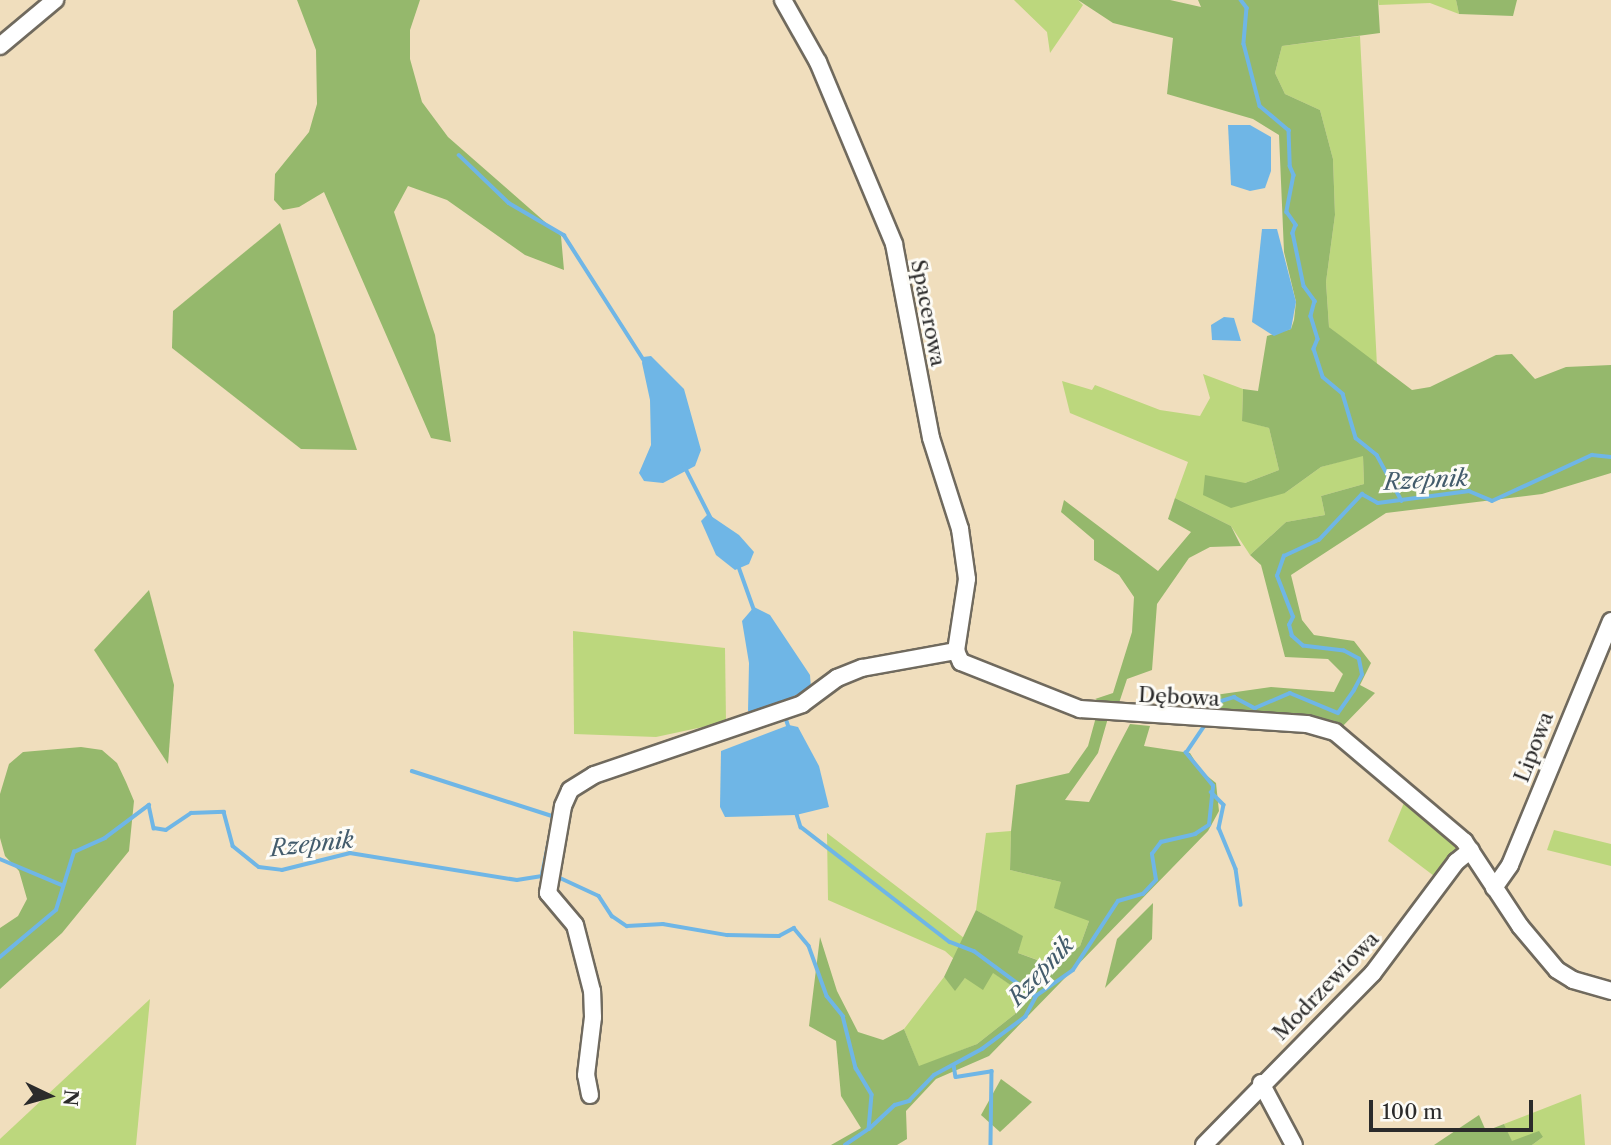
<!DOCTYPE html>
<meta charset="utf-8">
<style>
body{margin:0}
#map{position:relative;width:1611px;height:1145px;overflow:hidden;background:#f0debd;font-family:"Libre Caslon Text",serif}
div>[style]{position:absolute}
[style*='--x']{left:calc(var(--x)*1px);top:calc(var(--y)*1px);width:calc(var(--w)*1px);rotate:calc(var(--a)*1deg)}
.green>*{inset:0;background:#bcd77d}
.forest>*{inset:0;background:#95b86c}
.water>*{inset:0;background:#6fb6e6}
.stream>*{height:3.5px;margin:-1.75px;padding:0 1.75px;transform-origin:1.75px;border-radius:1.75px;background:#6fb6e6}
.roads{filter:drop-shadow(2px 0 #706a5e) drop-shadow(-2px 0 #706a5e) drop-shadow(0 2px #706a5e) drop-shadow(0 -2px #706a5e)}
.minor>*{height:16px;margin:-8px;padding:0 8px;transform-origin:8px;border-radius:8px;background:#fff}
span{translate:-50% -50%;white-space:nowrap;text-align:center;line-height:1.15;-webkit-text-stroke:6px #fdfcf7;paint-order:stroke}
.street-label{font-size:21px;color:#2b2b2b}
.water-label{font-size:23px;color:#435c6c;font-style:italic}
.north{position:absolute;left:14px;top:1061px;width:70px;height:70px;-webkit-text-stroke:5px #fdfcf7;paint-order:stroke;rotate:95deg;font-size:19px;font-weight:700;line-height:28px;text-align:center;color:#2b2b2b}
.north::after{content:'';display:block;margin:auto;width:24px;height:32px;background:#2b2b2b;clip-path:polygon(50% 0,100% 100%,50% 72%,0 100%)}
.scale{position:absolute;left:1369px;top:1100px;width:164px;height:32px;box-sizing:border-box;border:4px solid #2b2b2b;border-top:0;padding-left:9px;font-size:21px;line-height:24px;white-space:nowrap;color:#2b2b2b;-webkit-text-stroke:5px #fdfcf7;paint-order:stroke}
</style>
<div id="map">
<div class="green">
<div style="clip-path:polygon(1014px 0,1078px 0,1083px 5px,1050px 53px,1047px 32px)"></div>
<div style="clip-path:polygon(1378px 0,1456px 0,1459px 14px,1430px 3px,1379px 5px)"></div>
<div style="clip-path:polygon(1360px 36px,1377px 366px,1329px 327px,1326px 282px,1335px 215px,1333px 159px,1320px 110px,1285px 94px,1275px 73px,1282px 46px)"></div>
<div style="clip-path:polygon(1203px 374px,1243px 389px,1242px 420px,1269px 428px,1279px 470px,1245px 483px,1285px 493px,1321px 467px,1363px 455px,1364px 484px,1321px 496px,1325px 515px,1286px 522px,1250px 555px,1231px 526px,1175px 498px,1188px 462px,1070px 413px,1062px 381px,1092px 390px,1095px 385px,1160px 410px,1200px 416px,1210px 398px)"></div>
<div style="clip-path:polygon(573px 631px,725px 648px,726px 722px,656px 737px,574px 734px)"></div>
<div style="clip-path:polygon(1406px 798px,1459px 851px,1438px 879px,1388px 841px)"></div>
<div style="clip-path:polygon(1554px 830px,1611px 844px,1611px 866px,1547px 850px)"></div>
<div style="clip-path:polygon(1011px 831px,1010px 870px,1061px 882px,1089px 921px,1080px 946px,1052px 965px,1018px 953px,1022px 936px,976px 910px,986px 833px)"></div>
<div style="clip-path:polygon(827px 833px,964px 938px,955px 960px,945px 951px,828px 900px)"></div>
<div style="clip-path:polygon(992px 972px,1025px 995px,1015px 1014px,977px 1044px,919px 1067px,904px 1029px,944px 977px,955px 990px,965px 978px)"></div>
<div style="clip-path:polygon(150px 999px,136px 1145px,0 1145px,0 1139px)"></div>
<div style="clip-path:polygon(1581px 1094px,1585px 1145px,1532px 1145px,1543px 1137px,1512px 1142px,1504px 1124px)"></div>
</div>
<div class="forest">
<div style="clip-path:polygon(297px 0,420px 0,410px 30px,410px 59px,422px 102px,448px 137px,561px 236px,564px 270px,525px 255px,447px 200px,408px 186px,394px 212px,435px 335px,451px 442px,431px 438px,324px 192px,299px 207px,283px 210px,274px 200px,275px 174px,309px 132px,317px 104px,316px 50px)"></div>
<div style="clip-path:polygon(1078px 0,1170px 0,1201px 7px,1198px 0,1378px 0,1380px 33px,1282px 46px,1275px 73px,1285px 94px,1320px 110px,1333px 159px,1335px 215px,1326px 282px,1329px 327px,1412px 390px,1430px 387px,1496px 355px,1512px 354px,1535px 379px,1566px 367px,1611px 365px,1611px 473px,1542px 494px,1386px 513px,1291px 575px,1302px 620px,1314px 635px,1354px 641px,1371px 663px,1360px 685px,1375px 693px,1340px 729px,1220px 714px,1215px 695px,1271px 687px,1334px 692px,1343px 674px,1328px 659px,1285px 657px,1261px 565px,1250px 555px,1286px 522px,1325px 515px,1321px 496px,1364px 484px,1363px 456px,1321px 467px,1285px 493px,1231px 508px,1203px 495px,1205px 475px,1245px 483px,1279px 470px,1269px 428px,1242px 421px,1243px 389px,1258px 391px,1267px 336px,1291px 329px,1294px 320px,1296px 302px,1284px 252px,1279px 135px,1253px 119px,1167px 94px,1173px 38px,1113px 23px)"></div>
<div style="clip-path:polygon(1456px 0,1517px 0,1513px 16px,1459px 14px)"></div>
<div style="clip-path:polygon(280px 223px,357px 450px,301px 449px,172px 348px,173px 311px)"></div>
<div style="clip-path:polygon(1175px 498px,1231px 526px,1241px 546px,1210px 547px,1189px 558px,1157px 604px,1152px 670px,1127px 679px,1117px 709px,1095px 699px,1113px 693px,1132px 632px,1134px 597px,1119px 575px,1094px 560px,1094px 540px,1061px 512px,1064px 500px,1158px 571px,1191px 532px,1168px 519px)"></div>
<div style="clip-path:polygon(149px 590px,174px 685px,168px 764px,94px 650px)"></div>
<div style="clip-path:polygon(1096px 717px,1108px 718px,1098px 753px,1065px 800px,1089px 802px,1130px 724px,1150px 726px,1144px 746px,1190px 753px,1201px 771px,1216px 783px,1219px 811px,1208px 831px,989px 1056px,936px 1079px,906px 1111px,907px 1139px,897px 1145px,831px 1145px,861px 1128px,841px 1096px,836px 1041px,809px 1026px,820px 937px,837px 991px,858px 1032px,883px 1040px,904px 1029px,919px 1066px,977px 1044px,1015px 1014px,1025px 995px,993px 973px,983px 990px,965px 978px,955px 991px,944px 977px,976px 910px,1023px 936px,1018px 953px,1051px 965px,1080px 946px,1089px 921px,1054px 908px,1061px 882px,1010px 870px,1011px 831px,1016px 785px,1069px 773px,1088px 746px)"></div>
<div style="clip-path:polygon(81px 747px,102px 750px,117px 763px,126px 782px,134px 801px,129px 851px,62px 933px,0 989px,0 928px,18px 916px,27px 899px,19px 871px,5px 856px,0 838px,0 794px,9px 764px,23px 752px)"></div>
<div style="clip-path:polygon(1153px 903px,1152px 939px,1105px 988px,1117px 939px)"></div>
<div style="clip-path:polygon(1001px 1079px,1032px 1102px,1000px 1132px,981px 1115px)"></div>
<div style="clip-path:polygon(1479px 1115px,1486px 1131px,1504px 1124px,1512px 1141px,1539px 1131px,1543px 1137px,1532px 1145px,1434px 1145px)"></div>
</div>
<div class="water">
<div style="clip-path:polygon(1228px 125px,1250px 125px,1271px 137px,1271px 171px,1265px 188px,1250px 191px,1231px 185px)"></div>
<div style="clip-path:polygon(1262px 229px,1277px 229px,1296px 302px,1291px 329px,1274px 336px,1252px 322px)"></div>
<div style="clip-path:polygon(1224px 317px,1234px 318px,1241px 341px,1212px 340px,1211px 325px)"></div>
<div style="clip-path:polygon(651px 356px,684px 389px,701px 450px,695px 466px,663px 483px,644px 481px,639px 473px,651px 445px,650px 400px,642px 363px,643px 357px)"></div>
<div style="clip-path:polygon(708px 514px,739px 535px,754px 552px,749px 564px,735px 570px,716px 555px,701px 521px)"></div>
<div style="clip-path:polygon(754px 607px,770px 615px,810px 675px,811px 688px,758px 713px,748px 711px,749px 663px,742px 621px)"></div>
<div style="clip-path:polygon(789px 725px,798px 727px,819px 766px,829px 807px,796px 815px,725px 817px,720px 807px,721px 751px)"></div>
</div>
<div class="stream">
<div style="--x:1241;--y:0;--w:10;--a:53"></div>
<div style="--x:1247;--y:8;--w:36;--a:95"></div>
<div style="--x:1244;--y:44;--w:64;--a:75.5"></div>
<div style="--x:1260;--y:106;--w:38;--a:40"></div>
<div style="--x:1289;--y:130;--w:36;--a:88"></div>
<div style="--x:1290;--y:166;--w:10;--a:66"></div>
<div style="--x:1294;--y:175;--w:38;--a:101"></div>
<div style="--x:1287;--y:212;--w:16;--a:55"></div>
<div style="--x:1296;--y:225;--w:9;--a:111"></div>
<div style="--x:1293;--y:233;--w:54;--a:78.3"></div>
<div style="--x:1304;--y:286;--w:19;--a:54"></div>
<div style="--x:1315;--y:301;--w:16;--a:105"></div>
<div style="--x:1311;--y:316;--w:24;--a:73"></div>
<div style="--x:1318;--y:339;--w:11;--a:112"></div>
<div style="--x:1314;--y:349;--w:29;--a:72"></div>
<div style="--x:1323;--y:377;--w:26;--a:40"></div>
<div style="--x:1343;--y:394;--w:46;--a:73.5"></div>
<div style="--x:1356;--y:438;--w:27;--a:39"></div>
<div style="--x:1377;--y:455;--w:52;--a:61.5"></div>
<div style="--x:459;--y:155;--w:69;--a:43.8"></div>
<div style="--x:509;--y:203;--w:64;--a:30.2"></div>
<div style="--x:564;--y:235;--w:148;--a:57.4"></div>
<div style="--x:684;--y:465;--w:59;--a:63"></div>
<div style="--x:739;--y:567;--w:48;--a:70.4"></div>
<div style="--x:1212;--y:712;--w:12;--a:-59"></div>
<div style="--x:1218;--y:702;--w:17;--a:-17"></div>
<div style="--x:1234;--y:697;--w:24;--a:28"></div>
<div style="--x:1255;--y:708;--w:38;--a:-23"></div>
<div style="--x:1290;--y:693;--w:52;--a:22.6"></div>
<div style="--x:1338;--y:713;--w:28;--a:-55"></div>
<div style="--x:1354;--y:690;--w:17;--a:-62"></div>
<div style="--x:1362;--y:675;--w:16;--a:-101"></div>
<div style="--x:1359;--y:659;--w:17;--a:-152"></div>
<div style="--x:1344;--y:651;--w:41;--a:-173"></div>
<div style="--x:1303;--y:646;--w:15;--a:-138"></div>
<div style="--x:1292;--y:636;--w:11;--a:-105"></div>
<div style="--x:1289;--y:625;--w:9;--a:-63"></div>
<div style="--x:1293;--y:617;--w:44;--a:-111.3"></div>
<div style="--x:1277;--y:576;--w:21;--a:-71"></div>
<div style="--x:1284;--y:556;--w:38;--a:-25"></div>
<div style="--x:1319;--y:540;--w:63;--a:-46.9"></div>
<div style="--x:1362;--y:494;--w:18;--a:29"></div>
<div style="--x:1378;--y:503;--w:92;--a:-7.5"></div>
<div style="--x:1469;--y:491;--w:25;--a:23"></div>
<div style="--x:1492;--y:501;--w:110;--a:-24.7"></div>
<div style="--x:1592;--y:455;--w:19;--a:6"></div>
<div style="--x:785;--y:715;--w:16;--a:72"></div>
<div style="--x:412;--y:771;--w:150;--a:17.8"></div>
<div style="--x:1211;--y:792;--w:18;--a:45"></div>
<div style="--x:1224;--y:805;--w:24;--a:102"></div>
<div style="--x:1219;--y:828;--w:44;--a:67.5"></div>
<div style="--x:1236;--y:869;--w:36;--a:82"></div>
<div style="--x:796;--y:811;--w:17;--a:73"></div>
<div style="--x:801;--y:827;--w:188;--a:37.7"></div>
<div style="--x:950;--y:942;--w:26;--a:21"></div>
<div style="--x:974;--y:951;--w:76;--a:36.4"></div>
<div style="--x:0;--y:859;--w:67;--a:22.8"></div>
<div style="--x:542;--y:874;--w:44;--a:-78.2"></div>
<div style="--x:556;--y:876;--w:47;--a:24.9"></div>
<div style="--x:599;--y:896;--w:24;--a:57"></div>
<div style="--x:612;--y:916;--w:18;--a:34"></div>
<div style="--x:627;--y:926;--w:36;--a:-3"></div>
<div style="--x:663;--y:924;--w:65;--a:9.8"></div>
<div style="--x:727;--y:935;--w:52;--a:1.1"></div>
<div style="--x:779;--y:936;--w:17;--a:-28"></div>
<div style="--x:794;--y:928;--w:23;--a:50"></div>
<div style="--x:809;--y:946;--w:53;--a:70.2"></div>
<div style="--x:827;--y:996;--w:26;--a:51"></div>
<div style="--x:843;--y:1016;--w:54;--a:76"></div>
<div style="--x:856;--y:1068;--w:31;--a:59"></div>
<div style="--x:872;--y:1095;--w:34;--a:95"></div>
<div style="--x:869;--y:1129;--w:35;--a:-43"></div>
<div style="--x:895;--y:1105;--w:15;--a:-16"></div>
<div style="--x:909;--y:1101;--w:36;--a:-46"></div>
<div style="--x:934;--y:1075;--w:55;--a:-28.4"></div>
<div style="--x:982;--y:1049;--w:54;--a:-36.7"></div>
<div style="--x:1025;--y:1017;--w:24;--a:-62"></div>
<div style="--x:1036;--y:996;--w:45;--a:-35.1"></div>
<div style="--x:1073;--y:970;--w:82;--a:-56.9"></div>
<div style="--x:1118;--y:901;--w:26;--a:-16"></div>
<div style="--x:1143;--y:894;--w:19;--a:-47"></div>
<div style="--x:1156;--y:880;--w:26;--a:-99"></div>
<div style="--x:1152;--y:854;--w:15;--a:-53"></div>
<div style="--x:1161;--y:842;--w:35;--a:-13"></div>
<div style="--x:1195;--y:834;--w:17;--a:-33"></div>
<div style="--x:1209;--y:825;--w:39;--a:-84"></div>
<div style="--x:1213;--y:786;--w:43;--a:-129.3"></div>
<div style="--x:1186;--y:753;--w:37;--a:-56"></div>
<div style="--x:0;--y:957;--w:73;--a:-40"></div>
<div style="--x:56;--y:910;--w:61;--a:-72.8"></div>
<div style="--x:74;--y:852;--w:34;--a:-24"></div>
<div style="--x:105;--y:838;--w:55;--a:-36.9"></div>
<div style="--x:149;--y:805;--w:24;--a:78"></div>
<div style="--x:154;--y:828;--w:12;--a:9"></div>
<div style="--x:166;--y:830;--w:30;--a:-34"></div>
<div style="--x:191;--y:813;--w:33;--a:-2"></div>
<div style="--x:224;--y:812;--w:35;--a:75"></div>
<div style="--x:233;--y:846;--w:33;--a:39"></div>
<div style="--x:259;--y:867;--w:23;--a:7"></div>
<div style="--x:282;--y:870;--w:70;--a:-14"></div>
<div style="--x:350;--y:853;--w:169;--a:9.2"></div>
<div style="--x:517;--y:880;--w:30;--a:-9"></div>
<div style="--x:954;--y:1065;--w:12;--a:81"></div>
<div style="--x:956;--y:1077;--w:36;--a:-9"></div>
<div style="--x:992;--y:1071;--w:74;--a:90.8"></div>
<div style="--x:845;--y:1145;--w:29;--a:-34"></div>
</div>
<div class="roads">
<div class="minor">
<div style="--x:783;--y:0;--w:71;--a:60.6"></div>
<div style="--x:818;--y:62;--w:197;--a:67.3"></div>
<div style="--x:894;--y:244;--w:197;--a:79.2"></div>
<div style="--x:931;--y:438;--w:96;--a:72.3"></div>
<div style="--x:960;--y:529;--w:50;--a:82"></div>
<div style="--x:967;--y:579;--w:73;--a:98.7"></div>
<div style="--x:0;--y:46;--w:72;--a:-39.9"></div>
<div style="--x:1494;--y:888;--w:28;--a:-55"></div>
<div style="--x:1510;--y:865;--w:264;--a:-67.5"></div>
<div style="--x:1261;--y:1083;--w:70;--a:62"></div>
<div style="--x:590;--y:1095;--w:20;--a:-101"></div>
<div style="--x:586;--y:1075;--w:58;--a:-83.1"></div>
<div style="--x:593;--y:1017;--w:26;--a:-92"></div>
<div style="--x:592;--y:991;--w:68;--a:-104.4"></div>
<div style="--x:575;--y:925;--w:42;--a:-130.2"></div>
<div style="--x:548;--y:893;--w:88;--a:-80.2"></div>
<div style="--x:563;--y:806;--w:17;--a:-66"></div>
<div style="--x:570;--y:790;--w:28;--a:-32"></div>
<div style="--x:594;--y:775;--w:220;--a:-18.8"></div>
<div style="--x:802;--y:704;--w:44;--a:-36.6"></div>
<div style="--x:837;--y:678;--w:27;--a:-22"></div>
<div style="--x:862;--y:668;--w:96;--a:-10.3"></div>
<div style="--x:956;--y:651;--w:12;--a:66"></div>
<div style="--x:961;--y:662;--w:128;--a:21.6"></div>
<div style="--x:1080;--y:709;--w:227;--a:3.8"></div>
<div style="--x:1307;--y:724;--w:29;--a:16"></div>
<div style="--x:1335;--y:732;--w:169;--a:40.2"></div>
<div style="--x:1464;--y:841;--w:102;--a:56.6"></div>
<div style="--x:1520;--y:926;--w:57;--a:49.9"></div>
<div style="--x:1557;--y:970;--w:19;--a:32"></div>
<div style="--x:1573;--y:980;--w:40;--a:16"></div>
<div style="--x:1204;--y:1145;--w:241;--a:-45.5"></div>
<div style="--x:1373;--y:973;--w:139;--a:-53.2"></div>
<div style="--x:1456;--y:862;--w:19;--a:-39"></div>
</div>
</div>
<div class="street-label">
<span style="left:928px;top:313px;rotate:79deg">Spacerowa</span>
<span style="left:1179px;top:697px;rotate:3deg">Dębowa</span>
<span style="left:1534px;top:747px;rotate:-69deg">Lipowa</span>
<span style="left:1326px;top:986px;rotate:-46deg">Modrzewiowa</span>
</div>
<div class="water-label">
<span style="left:1426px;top:480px;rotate:-3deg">Rzepnik</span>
<span style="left:312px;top:844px;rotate:-6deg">Rzepnik</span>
<span style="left:1041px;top:971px;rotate:-47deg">Rzepnik</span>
</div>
<div class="north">N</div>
<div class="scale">100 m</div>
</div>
